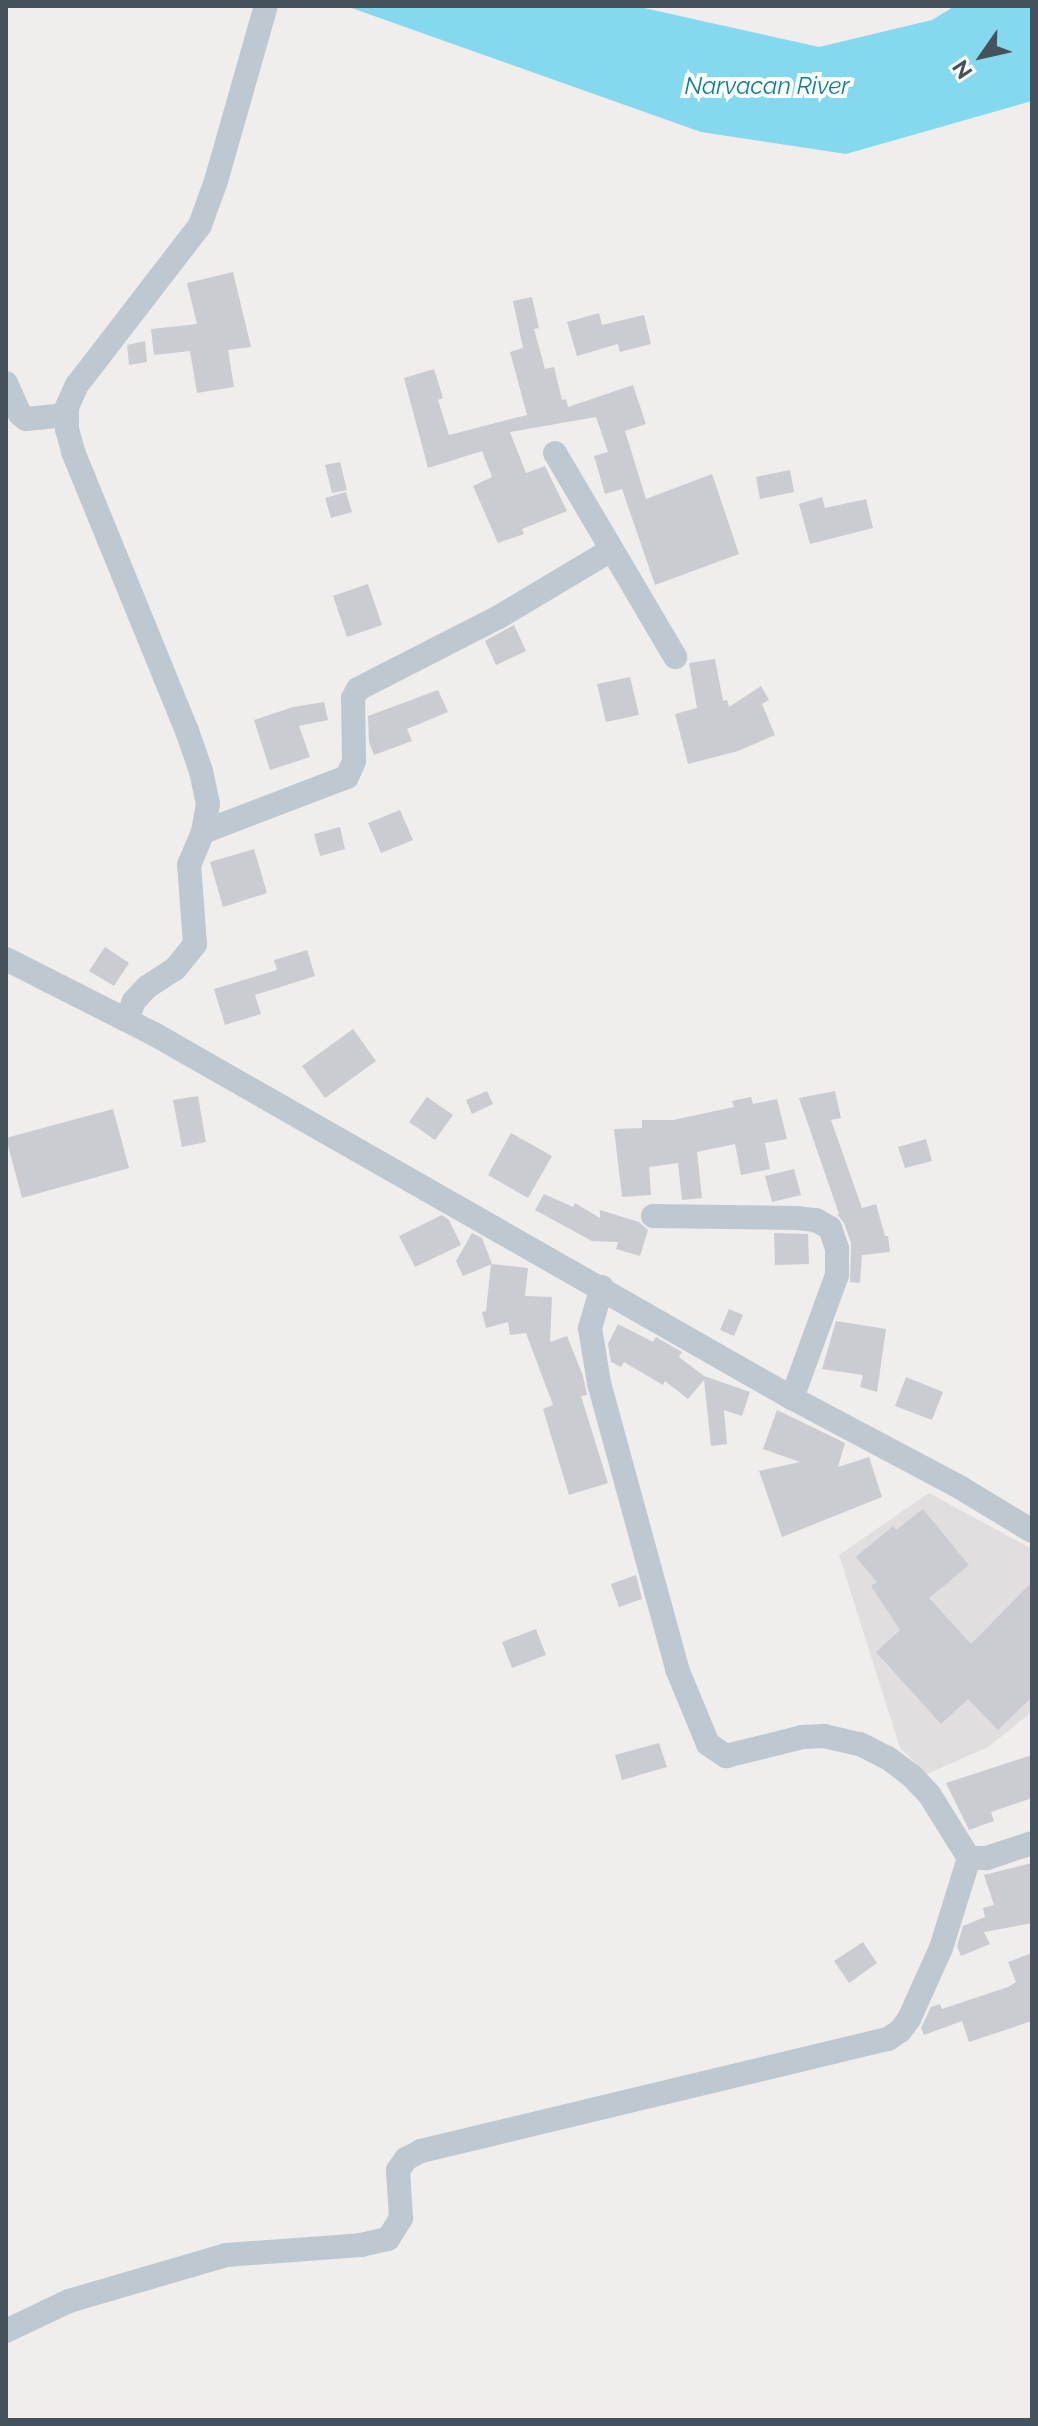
<!DOCTYPE html>
<style>
body{margin:0}
#map{position:relative;width:1038px;height:2426px;overflow:hidden;background:#f0eded;font-family:Raleway,sans-serif}
div>[style]{position:absolute}
[style*='--x']{left:calc(var(--x)*1px);top:calc(var(--y)*1px);width:calc(var(--w)*1px);rotate:calc(var(--a)*1deg)}
.education>*{inset:0;background:#e1dedf}
.water>*{inset:0;background:#85d9ee}
.building>*{inset:0;background:#caccd2}
.minor>*{height:24px;margin:-12px;padding:0 12px;transform-origin:12px;border-radius:12px;background:#bdc8d0}
span{translate:-50% -50%;white-space:nowrap;text-align:center;line-height:1.15;-webkit-text-stroke:8px #fff;paint-order:stroke}
.water-label{font-size:24px;color:#097e9c;font-style:italic}
.frame{position:absolute;inset:0;border:8px solid #45515b;pointer-events:none}
.north{position:absolute;left:942px;top:16px;width:80px;height:80px;-webkit-text-stroke:6px #fff;paint-order:stroke;rotate:236deg;font-size:22px;font-weight:700;line-height:32px;text-align:center;color:#45515b}
.north::after{content:'';display:block;margin:auto;width:28px;height:36px;background:#45515b;clip-path:polygon(50% 0,100% 100%,50% 72%,0 100%)}
</style>
<div id="map">
<div class="education">
<div style="clip-path:polygon(929px 1493px,1032px 1549px,1032px 1712px,988px 1747px,927px 1774px,900px 1748px,839px 1555px)"></div>
</div>
<div class="water">
<div style="clip-path:polygon(346px 6px,635px 6px,819px 47px,932px 20px,955px 6px,1032px 6px,1032px 101px,846px 154px,701px 132px)"></div>
</div>
<div class="building">
<div style="clip-path:polygon(233px 272px,251px 347px,228px 350px,234px 387px,197px 393px,190px 351px,154px 355px,151px 329px,197px 324px,187px 283px)"></div>
<div style="clip-path:polygon(532px 297px,539px 328px,534px 329px,545px 369px,554px 367px,562px 400px,566px 399px,568px 407px,633px 385px,646px 424px,625px 431px,646px 499px,712px 474px,739px 554px,655px 585px,622px 489px,605px 494px,594px 456px,608px 452px,596px 417px,510px 432px,526px 473px,545px 466px,567px 511px,522px 529px,524px 534px,498px 543px,473px 486px,492px 477px,482px 451px,428px 468px,404px 378px,434px 369px,443px 398px,438px 400px,449px 435px,527px 415px,510px 352px,523px 348px,513px 301px)"></div>
<div style="clip-path:polygon(599px 313px,602px 325px,644px 315px,651px 344px,620px 352px,618px 344px,577px 356px,567px 322px)"></div>
<div style="clip-path:polygon(145px 341px,147px 362px,129px 365px,127px 345px)"></div>
<div style="clip-path:polygon(340px 462px,347px 490px,332px 493px,325px 465px)"></div>
<div style="clip-path:polygon(790px 470px,794px 492px,760px 499px,756px 477px)"></div>
<div style="clip-path:polygon(346px 492px,352px 512px,331px 518px,325px 498px)"></div>
<div style="clip-path:polygon(822px 497px,825px 508px,866px 499px,873px 528px,810px 544px,799px 504px)"></div>
<div style="clip-path:polygon(368px 584px,382px 625px,347px 637px,333px 596px)"></div>
<div style="clip-path:polygon(514px 625px,526px 651px,496px 665px,485px 641px)"></div>
<div style="clip-path:polygon(715px 659px,723px 701px,727px 700px,729px 707px,761px 686px,769px 700px,762px 704px,775px 735px,738px 751px,688px 764px,675px 714px,697px 708px,689px 663px)"></div>
<div style="clip-path:polygon(630px 677px,639px 715px,606px 722px,597px 684px)"></div>
<div style="clip-path:polygon(438px 690px,448px 712px,407px 729px,412px 741px,374px 755px,369px 742px,368px 716px)"></div>
<div style="clip-path:polygon(324px 702px,328px 720px,299px 726px,310px 757px,270px 770px,254px 720px,293px 707px)"></div>
<div style="clip-path:polygon(400px 810px,413px 840px,381px 853px,368px 823px)"></div>
<div style="clip-path:polygon(340px 827px,345px 849px,320px 856px,314px 834px)"></div>
<div style="clip-path:polygon(254px 849px,267px 893px,223px 907px,210px 862px)"></div>
<div style="clip-path:polygon(105px 947px,129px 963px,114px 986px,89px 971px)"></div>
<div style="clip-path:polygon(307px 950px,315px 976px,255px 995px,261px 1014px,225px 1025px,214px 989px,277px 970px,274px 960px)"></div>
<div style="clip-path:polygon(353px 1029px,376px 1061px,325px 1098px,302px 1066px)"></div>
<div style="clip-path:polygon(487px 1091px,493px 1104px,472px 1114px,466px 1100px)"></div>
<div style="clip-path:polygon(835px 1091px,841px 1118px,831px 1120px,862px 1208px,876px 1204px,885px 1236px,888px 1236px,890px 1252px,862px 1255px,860px 1283px,850px 1282px,851px 1243px,844px 1223px,837px 1214px,839px 1214px,799px 1098px)"></div>
<div style="clip-path:polygon(198px 1096px,206px 1142px,182px 1147px,173px 1100px)"></div>
<div style="clip-path:polygon(427px 1097px,453px 1115px,435px 1140px,409px 1122px)"></div>
<div style="clip-path:polygon(751px 1097px,753px 1104px,777px 1099px,787px 1139px,765px 1143px,770px 1169px,741px 1175px,735px 1144px,697px 1152px,702px 1198px,682px 1200px,678px 1163px,649px 1167px,651px 1195px,622px 1197px,614px 1129px,642px 1128px,642px 1120px,673px 1120px,734px 1107px,732px 1101px)"></div>
<div style="clip-path:polygon(113px 1109px,129px 1168px,22px 1198px,6px 1138px)"></div>
<div style="clip-path:polygon(511px 1133px,552px 1156px,528px 1198px,488px 1175px)"></div>
<div style="clip-path:polygon(926px 1139px,932px 1161px,905px 1168px,898px 1147px)"></div>
<div style="clip-path:polygon(794px 1169px,801px 1195px,772px 1202px,765px 1176px)"></div>
<div style="clip-path:polygon(544px 1194px,573px 1207px,575px 1203px,600px 1218px,600px 1210px,639px 1222px,648px 1230px,640px 1256px,616px 1249px,618px 1242px,592px 1241px,535px 1210px)"></div>
<div style="clip-path:polygon(442px 1215px,449px 1220px,461px 1245px,415px 1267px,399px 1236px)"></div>
<div style="clip-path:polygon(472px 1233px,482px 1238px,492px 1264px,463px 1276px,456px 1261px)"></div>
<div style="clip-path:polygon(774px 1233px,808px 1234px,809px 1264px,775px 1265px)"></div>
<div style="clip-path:polygon(491px 1264px,528px 1268px,525px 1296px,552px 1297px,550px 1342px,567px 1336px,583px 1376px,587px 1395px,581px 1396px,608px 1483px,569px 1495px,543px 1409px,553px 1405px,526px 1333px,510px 1335px,508px 1322px,486px 1328px,482px 1312px,486px 1311px)"></div>
<div style="clip-path:polygon(729px 1309px,743px 1315px,734px 1336px,720px 1330px)"></div>
<div style="clip-path:polygon(836px 1321px,886px 1329px,877px 1392px,860px 1387px,863px 1375px,822px 1369px)"></div>
<div style="clip-path:polygon(618px 1324px,653px 1342px,656px 1337px,682px 1352px,679px 1357px,704px 1376px,750px 1392px,742px 1416px,724px 1410px,727px 1444px,711px 1446px,704px 1380px,688px 1399px,665px 1381px,663px 1385px,624px 1362px,621px 1367px,611px 1362px,608px 1344px)"></div>
<div style="clip-path:polygon(906px 1377px,943px 1392px,932px 1420px,895px 1406px)"></div>
<div style="clip-path:polygon(777px 1410px,845px 1443px,838px 1467px,869px 1457px,882px 1497px,782px 1537px,759px 1471px,800px 1462px,763px 1449px)"></div>
<div style="clip-path:polygon(923px 1509px,969px 1565px,929px 1598px,971px 1644px,1032px 1582px,1032px 1697px,998px 1730px,968px 1699px,941px 1724px,876px 1652px,900px 1630px,871px 1586px,877px 1582px,856px 1557px,893px 1526px,896px 1530px)"></div>
<div style="clip-path:polygon(636px 1575px,642px 1599px,619px 1607px,611px 1584px)"></div>
<div style="clip-path:polygon(536px 1629px,546px 1655px,512px 1668px,502px 1642px)"></div>
<div style="clip-path:polygon(659px 1743px,667px 1767px,622px 1780px,615px 1755px)"></div>
<div style="clip-path:polygon(1032px 1755px,1032px 1798px,991px 1812px,994px 1821px,969px 1830px,946px 1783px)"></div>
<div style="clip-path:polygon(1032px 1863px,1032px 1923px,984px 1932px,990px 1944px,961px 1956px,957px 1946px,963px 1926px,985px 1917px,983px 1908px,994px 1905px,984px 1875px)"></div>
<div style="clip-path:polygon(863px 1942px,877px 1963px,849px 1983px,834px 1961px)"></div>
<div style="clip-path:polygon(1032px 1953px,1032px 2021px,969px 2042px,962px 2021px,924px 2035px,921px 2028px,931px 2007px,940px 2004px,942px 2009px,1008px 1987px,1016px 1982px,1008px 1962px)"></div>
</div>
<div class="minor">
<div style="--x:6;--y:383;--w:34;--a:66"></div>
<div style="--x:20;--y:414;--w:8;--a:40"></div>
<div style="--x:26;--y:419;--w:41;--a:-5.6"></div>
<div style="--x:555;--y:453;--w:237;--a:59.5"></div>
<div style="--x:203;--y:832;--w:154;--a:-20.9"></div>
<div style="--x:347;--y:777;--w:17;--a:-66"></div>
<div style="--x:354;--y:761;--w:63;--a:-90.9"></div>
<div style="--x:353;--y:698;--w:10;--a:-61"></div>
<div style="--x:358;--y:689;--w:156;--a:-27.1"></div>
<div style="--x:497;--y:618;--w:133;--a:-30.8"></div>
<div style="--x:6;--y:959;--w:166;--a:26.9"></div>
<div style="--x:154;--y:1034;--w:735;--a:29.71"></div>
<div style="--x:792;--y:1398;--w:191;--a:28"></div>
<div style="--x:961;--y:1488;--w:83;--a:31.2"></div>
<div style="--x:127;--y:1020;--w:20;--a:-70"></div>
<div style="--x:134;--y:1001;--w:19;--a:-47"></div>
<div style="--x:147;--y:987;--w:33;--a:-33"></div>
<div style="--x:175;--y:969;--w:32;--a:-51"></div>
<div style="--x:195;--y:944;--w:79;--a:-94.3"></div>
<div style="--x:189;--y:865;--w:36;--a:-67"></div>
<div style="--x:203;--y:832;--w:28;--a:-80"></div>
<div style="--x:208;--y:804;--w:34;--a:-102"></div>
<div style="--x:201;--y:771;--w:42;--a:-109.3"></div>
<div style="--x:187;--y:731;--w:302;--a:-112.2"></div>
<div style="--x:73;--y:451;--w:23;--a:-105"></div>
<div style="--x:67;--y:429;--w:22;--a:-90"></div>
<div style="--x:67;--y:407;--w:24;--a:-66"></div>
<div style="--x:77;--y:385;--w:202;--a:-52.4"></div>
<div style="--x:200;--y:225;--w:47;--a:-70"></div>
<div style="--x:216;--y:181;--w:182;--a:-74.1"></div>
<div style="--x:653;--y:1216;--w:143;--a:0.8"></div>
<div style="--x:796;--y:1218;--w:20;--a:6"></div>
<div style="--x:816;--y:1220;--w:16;--a:30"></div>
<div style="--x:830;--y:1228;--w:21;--a:71"></div>
<div style="--x:837;--y:1248;--w:27;--a:90"></div>
<div style="--x:837;--y:1275;--w:131;--a:110.1"></div>
<div style="--x:602;--y:1287;--w:43;--a:106.3"></div>
<div style="--x:590;--y:1328;--w:56;--a:80.7"></div>
<div style="--x:599;--y:1383;--w:296;--a:74.7"></div>
<div style="--x:677;--y:1669;--w:81;--a:67.5"></div>
<div style="--x:708;--y:1744;--w:22;--a:34"></div>
<div style="--x:726;--y:1756;--w:79;--a:-13.9"></div>
<div style="--x:803;--y:1737;--w:21;--a:-3"></div>
<div style="--x:824;--y:1736;--w:37;--a:13"></div>
<div style="--x:860;--y:1744;--w:31;--a:27"></div>
<div style="--x:888;--y:1758;--w:30;--a:37"></div>
<div style="--x:912;--y:1776;--w:25;--a:47"></div>
<div style="--x:929;--y:1794;--w:75;--a:58"></div>
<div style="--x:969;--y:1858;--w:18;--a:0"></div>
<div style="--x:987;--y:1858;--w:47;--a:-18.4"></div>
<div style="--x:6;--y:2331;--w:70;--a:-25.5"></div>
<div style="--x:69;--y:2301;--w:164;--a:-16.3"></div>
<div style="--x:226;--y:2255;--w:135;--a:-4.2"></div>
<div style="--x:361;--y:2245;--w:28;--a:-13"></div>
<div style="--x:388;--y:2239;--w:25;--a:-58"></div>
<div style="--x:401;--y:2218;--w:48;--a:-93.6"></div>
<div style="--x:398;--y:2170;--w:14;--a:-54"></div>
<div style="--x:406;--y:2159;--w:17;--a:-28"></div>
<div style="--x:421;--y:2151;--w:480;--a:-13.5"></div>
<div style="--x:888;--y:2039;--w:14;--a:-34"></div>
<div style="--x:900;--y:2031;--w:15;--a:-53"></div>
<div style="--x:909;--y:2019;--w:78;--a:-65.7"></div>
<div style="--x:941;--y:1948;--w:94;--a:-72.7"></div>
</div>
<div class="water-label">
<span style="left:767px;top:86px">Narvacan River</span>
</div>
<div class="frame"></div>
<div class="north">N</div>
</div>
